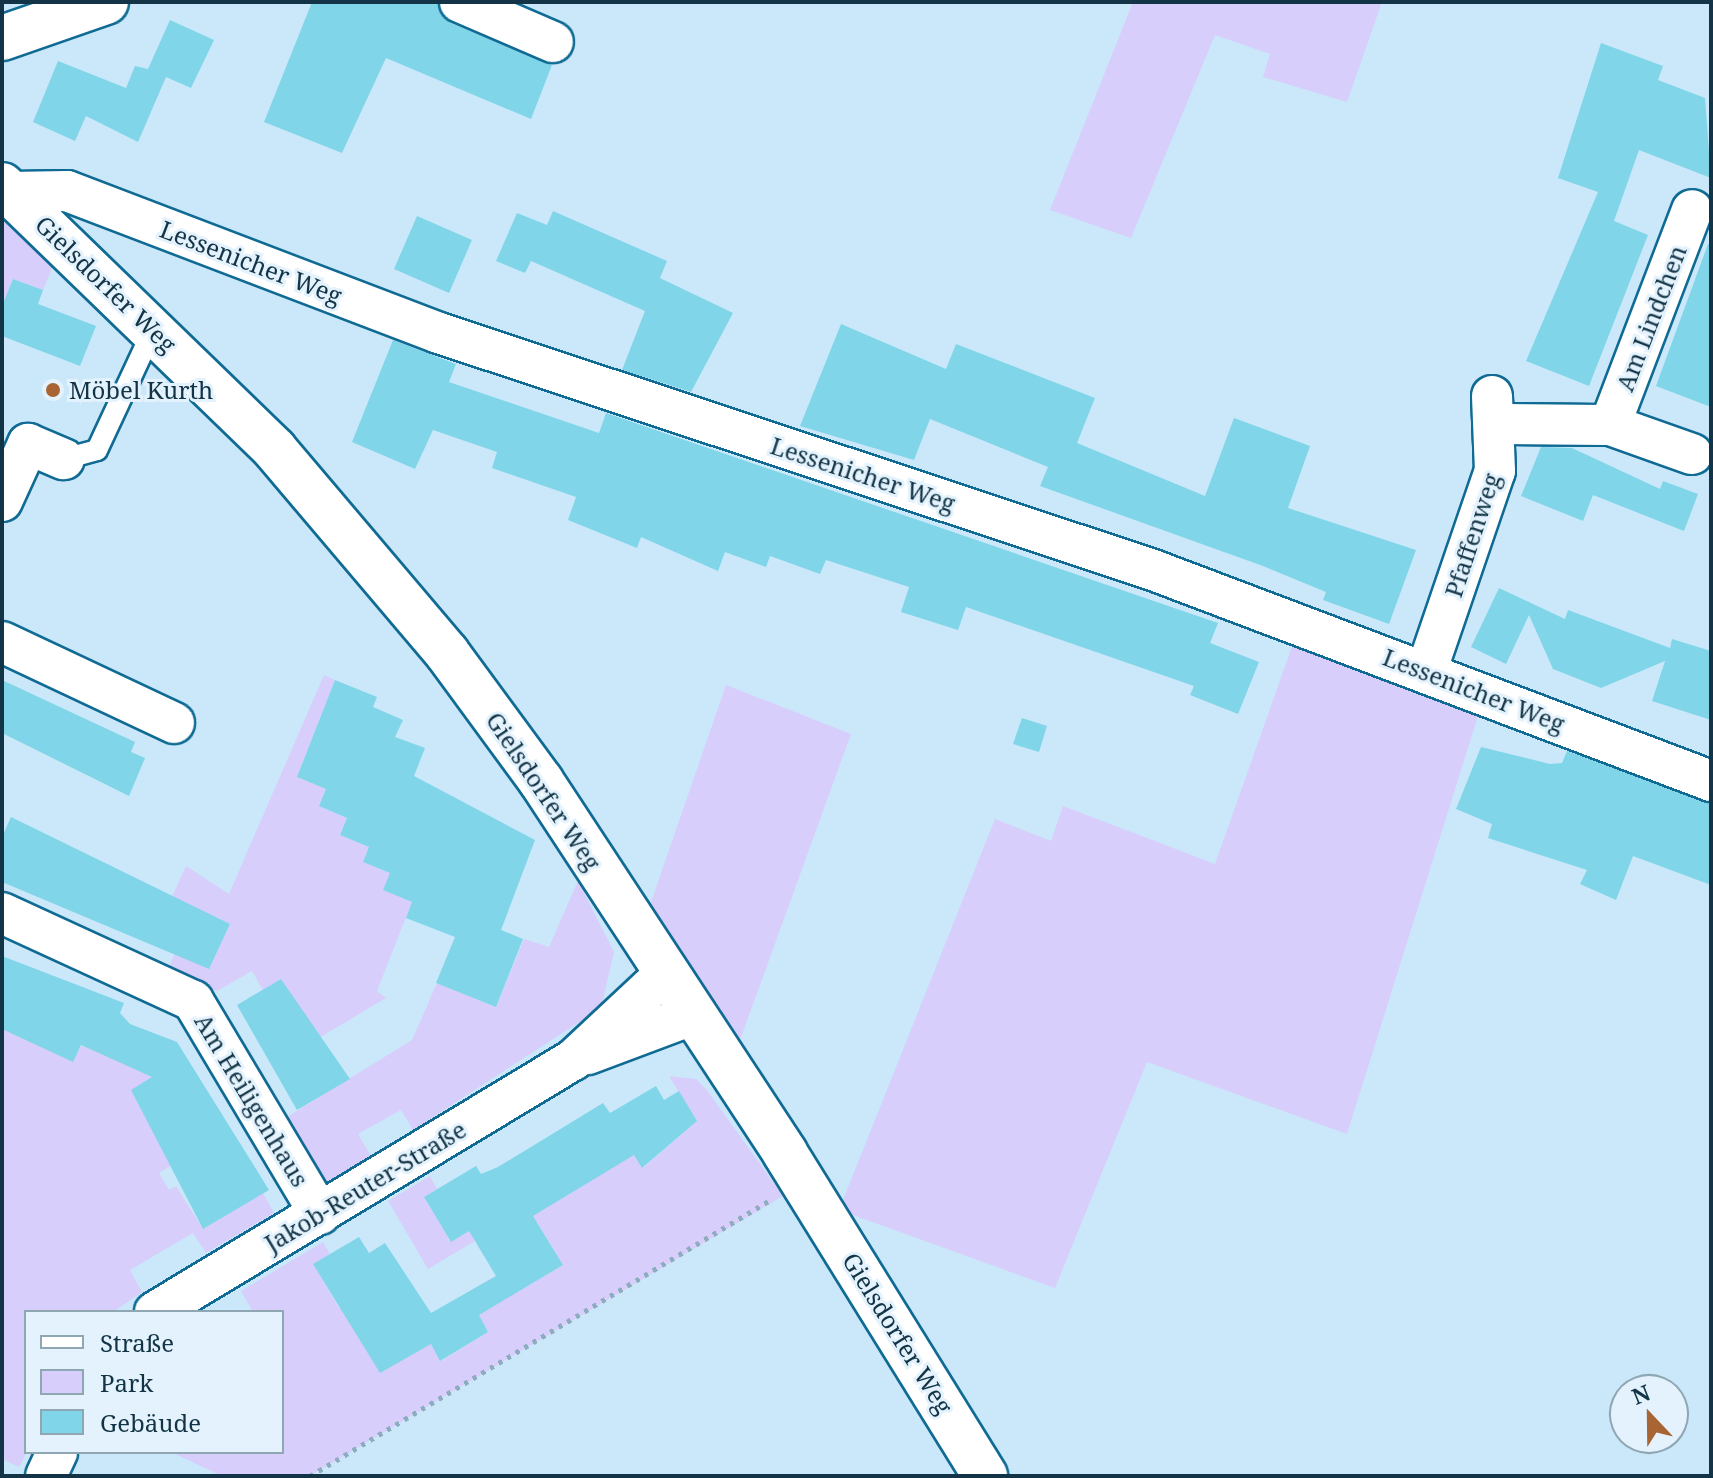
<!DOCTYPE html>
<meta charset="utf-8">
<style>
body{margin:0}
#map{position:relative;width:1713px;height:1478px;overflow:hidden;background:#cae8fa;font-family:"Noto Serif",serif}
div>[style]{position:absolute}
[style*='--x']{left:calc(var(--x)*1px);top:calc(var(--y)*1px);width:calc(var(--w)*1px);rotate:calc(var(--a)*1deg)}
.green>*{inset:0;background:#d8cefb}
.building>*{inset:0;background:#80d5e9}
.path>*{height:5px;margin-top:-2.5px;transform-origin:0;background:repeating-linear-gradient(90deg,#8dacbe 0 4px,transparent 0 10px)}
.roads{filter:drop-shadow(2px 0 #106b94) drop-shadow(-2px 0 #106b94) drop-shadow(0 2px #106b94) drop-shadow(0 -2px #106b94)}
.lane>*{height:20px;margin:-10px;padding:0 10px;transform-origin:10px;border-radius:10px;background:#fff}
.street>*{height:40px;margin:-20px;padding:0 20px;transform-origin:20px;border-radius:20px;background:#fff}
.secondary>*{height:44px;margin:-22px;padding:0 22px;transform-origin:22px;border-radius:22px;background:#fff}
.dots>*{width:22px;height:22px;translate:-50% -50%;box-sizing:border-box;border:4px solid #e3f2fc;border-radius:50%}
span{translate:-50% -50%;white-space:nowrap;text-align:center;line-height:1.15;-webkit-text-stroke:6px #e3f2fc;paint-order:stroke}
.street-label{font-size:24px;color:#123446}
.poi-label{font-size:24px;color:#123446}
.left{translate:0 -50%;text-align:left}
.frame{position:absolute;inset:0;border:4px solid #123446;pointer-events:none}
.legend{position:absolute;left:24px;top:1310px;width:260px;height:144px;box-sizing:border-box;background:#e3f2fc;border:2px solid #8fa6b3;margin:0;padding:10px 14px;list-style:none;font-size:24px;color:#123446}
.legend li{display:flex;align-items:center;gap:16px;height:40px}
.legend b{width:40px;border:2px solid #8fa6b3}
.north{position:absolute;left:1609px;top:1374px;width:80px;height:80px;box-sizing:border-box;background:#e3f2fc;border:2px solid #8fa6b3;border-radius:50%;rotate:338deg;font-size:22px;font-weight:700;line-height:32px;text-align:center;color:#123446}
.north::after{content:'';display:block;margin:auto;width:28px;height:36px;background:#a86533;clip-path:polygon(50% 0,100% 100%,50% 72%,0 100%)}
</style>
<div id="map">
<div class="green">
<div style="clip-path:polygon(1133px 2px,1382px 2px,1347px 102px,1263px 77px,1270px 54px,1215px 35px,1131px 238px,1050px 210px)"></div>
<div style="clip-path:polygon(2px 220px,53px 266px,43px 290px,13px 279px,3px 305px)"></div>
<div style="clip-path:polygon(1295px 638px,1478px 716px,1347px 1134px,1147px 1062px,1055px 1288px,839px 1210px,995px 819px,1051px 841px,1063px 806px,1215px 864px)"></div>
<div style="clip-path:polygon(324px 675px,335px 680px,297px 777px,326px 789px,319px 806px,347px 818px,340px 835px,369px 847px,364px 862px,390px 873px,384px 890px,412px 902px,377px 991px,386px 998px,314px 1041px,281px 979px,263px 990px,252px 971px,217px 991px,168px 969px,175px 953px,209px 968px,230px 924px,172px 897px,186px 866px,229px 894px)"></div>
<div style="clip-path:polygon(726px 685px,851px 734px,739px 1043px,650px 905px)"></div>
<div style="clip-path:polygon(578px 881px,614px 952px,601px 1008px,413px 1130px,401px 1110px,358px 1134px,371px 1156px,326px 1182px,287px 1117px,412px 1040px,437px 983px,496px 1007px,524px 939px,549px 947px)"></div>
<div style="clip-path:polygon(10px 1015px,73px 1061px,81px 1046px,162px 1066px,172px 1165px,159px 1173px,169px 1190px,176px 1186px,203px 1229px,263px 1193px,274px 1213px,206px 1253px,193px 1233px,130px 1270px,142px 1292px,113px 1312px,26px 1312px,27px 1452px,19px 1467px,2px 1459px,2px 1032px)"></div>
<div style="clip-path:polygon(669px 1076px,696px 1079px,706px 1089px,783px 1196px,310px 1476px,222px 1476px,171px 1452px,282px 1452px,282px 1312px,253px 1312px,241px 1291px,323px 1242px,330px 1254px,314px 1265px,339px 1308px,385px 1282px,348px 1318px,380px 1372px,431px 1344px,441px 1361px,488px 1332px,466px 1293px,496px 1276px,509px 1297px,563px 1265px,537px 1222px,475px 1241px,428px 1269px,388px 1201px,430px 1176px,437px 1189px,424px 1197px,451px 1242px,517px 1199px,498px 1167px,511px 1159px,525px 1184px,634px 1155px,643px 1168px,697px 1121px)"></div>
</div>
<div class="building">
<div style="clip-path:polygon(312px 2px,437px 2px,451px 23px,552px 65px,531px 119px,386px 58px,342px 153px,264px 122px)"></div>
<div style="clip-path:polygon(170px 20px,214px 40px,191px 88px,166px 77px,138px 142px,86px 116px,75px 141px,33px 122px,58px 61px,126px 88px,135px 66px,148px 69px)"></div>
<div style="clip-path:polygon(1601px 43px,1663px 66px,1658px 80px,1705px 98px,1711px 178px,1639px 150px,1614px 221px,1648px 235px,1589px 386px,1526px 361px,1598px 192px,1558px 178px)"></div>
<div style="clip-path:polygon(553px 211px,667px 261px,660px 278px,733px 313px,691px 392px,622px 370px,645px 311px,531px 261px,525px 273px,496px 261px,517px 213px,547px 225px)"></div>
<div style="clip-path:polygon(417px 216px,472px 240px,449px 293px,394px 269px)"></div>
<div style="clip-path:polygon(1708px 244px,1711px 244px,1711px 407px,1656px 386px)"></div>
<div style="clip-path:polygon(13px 279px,43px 290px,38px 304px,96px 326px,80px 366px,2px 336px,2px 306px)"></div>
<div style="clip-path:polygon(841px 324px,946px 369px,956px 344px,1095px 398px,1077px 443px,1205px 496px,1234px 418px,1310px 446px,1288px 508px,1416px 550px,1389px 624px,1323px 600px,1326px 592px,1263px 566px,1040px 486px,1048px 467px,930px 419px,914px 460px,800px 426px)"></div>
<div style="clip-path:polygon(393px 340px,456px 364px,449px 382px,599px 433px,606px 413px,1218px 623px,1210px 643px,1259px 662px,1238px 714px,1190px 695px,1194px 686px,966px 607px,958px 630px,901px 612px,909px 587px,826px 560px,820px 574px,770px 556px,766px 567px,725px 552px,718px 571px,641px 537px,637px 548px,568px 520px,576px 497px,492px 468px,497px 452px,433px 430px,415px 469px,352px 442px)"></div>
<div style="clip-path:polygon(1541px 447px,1572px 448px,1660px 489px,1663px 481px,1698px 494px,1684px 531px,1593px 495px,1583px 521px,1521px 496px)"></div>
<div style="clip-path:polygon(1499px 588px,1565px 619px,1568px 610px,1670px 648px,1672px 639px,1711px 651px,1711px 720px,1652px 701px,1665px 661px,1601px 688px,1553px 669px,1529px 615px,1506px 664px,1471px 647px)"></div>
<div style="clip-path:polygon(2px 680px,135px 742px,131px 752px,145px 758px,129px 796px,2px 733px)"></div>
<div style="clip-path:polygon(335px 680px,377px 697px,373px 707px,403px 720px,395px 737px,425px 748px,414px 776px,535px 840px,501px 930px,523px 939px,496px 1007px,436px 983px,455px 937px,406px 918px,412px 902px,383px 890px,390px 873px,363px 862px,369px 847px,340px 835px,347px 818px,319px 806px,326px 789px,297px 777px)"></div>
<div style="clip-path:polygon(1022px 718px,1047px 726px,1039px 752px,1013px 744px)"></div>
<div style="clip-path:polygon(1481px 747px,1550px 764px,1562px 763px,1567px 751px,1711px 803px,1711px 885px,1633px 856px,1616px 900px,1580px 884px,1587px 870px,1488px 838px,1492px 824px,1456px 809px)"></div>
<div style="clip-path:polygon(11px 817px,230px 924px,209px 969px,2px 882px,2px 837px)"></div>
<div style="clip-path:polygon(2px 956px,124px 1003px,120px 1013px,130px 1024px,177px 1042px,269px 1190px,203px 1229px,131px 1090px,152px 1077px,81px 1045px,73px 1062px,2px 1029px)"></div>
<div style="clip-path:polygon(281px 979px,350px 1079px,297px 1110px,237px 1005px)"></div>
<div style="clip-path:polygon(656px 1086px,664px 1100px,679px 1091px,697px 1121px,642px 1168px,634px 1155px,533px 1216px,563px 1265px,479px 1315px,488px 1332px,440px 1361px,431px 1344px,380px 1373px,313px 1264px,359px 1237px,369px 1253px,385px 1243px,431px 1313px,496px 1276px,469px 1231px,451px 1242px,424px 1197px,476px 1166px,481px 1174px,498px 1167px,603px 1103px,610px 1113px)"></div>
</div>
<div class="path">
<div style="--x:310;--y:1476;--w:539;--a:-30.95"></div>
</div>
<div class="roads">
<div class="lane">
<div style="--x:64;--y:459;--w:34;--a:-15"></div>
<div style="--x:97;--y:450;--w:132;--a:-65"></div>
</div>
<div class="street">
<div style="--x:460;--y:2;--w:101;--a:23.3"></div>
<div style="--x:10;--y:192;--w:57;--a:-1"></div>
<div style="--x:67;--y:191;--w:398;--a:20.9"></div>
<div style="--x:439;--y:333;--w:752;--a:18.36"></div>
<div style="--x:1153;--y:570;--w:597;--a:20.71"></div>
<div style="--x:1498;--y:424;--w:112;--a:0.5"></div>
<div style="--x:1610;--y:425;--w:230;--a:-69.1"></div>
<div style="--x:1610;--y:425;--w:87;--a:19.5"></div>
<div style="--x:2;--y:501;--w:63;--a:-65.5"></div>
<div style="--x:28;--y:444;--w:39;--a:23"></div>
<div style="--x:2;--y:642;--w:190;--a:25.2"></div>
<div style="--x:1426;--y:672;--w:213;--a:-71.1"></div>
<div style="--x:1495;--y:471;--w:75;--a:-92.3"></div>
<div style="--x:2;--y:913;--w:210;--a:24.7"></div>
<div style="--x:193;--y:1001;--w:248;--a:59.2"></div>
<div style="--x:588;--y:1054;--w:111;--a:-20.6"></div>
<div style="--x:155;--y:1312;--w:488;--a:-31.1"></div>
<div style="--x:573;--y:1060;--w:126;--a:-43.1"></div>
<div style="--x:46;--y:1476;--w:26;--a:-65"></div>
</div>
<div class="secondary">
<div style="--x:2;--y:38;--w:110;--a:-19.1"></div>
<div style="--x:2;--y:185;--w:380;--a:44.1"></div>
<div style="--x:275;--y:450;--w:266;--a:49.7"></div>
<div style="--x:447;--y:653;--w:159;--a:53.7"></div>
<div style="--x:541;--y:781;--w:445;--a:56.7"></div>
<div style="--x:785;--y:1153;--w:380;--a:58.2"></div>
</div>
</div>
<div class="dots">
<div style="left:53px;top:390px;background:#a86533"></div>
</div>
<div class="street-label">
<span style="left:251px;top:262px;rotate:21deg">Lessenicher Weg</span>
<span style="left:106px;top:284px;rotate:44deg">Gielsdorfer Weg</span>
<span style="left:1651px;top:318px;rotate:-69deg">Am Lindchen</span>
<span style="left:863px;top:474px;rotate:18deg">Lessenicher Weg</span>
<span style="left:1472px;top:535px;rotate:-72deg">Pfaffenweg</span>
<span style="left:1474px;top:690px;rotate:21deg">Lessenicher Weg</span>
<span style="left:544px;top:791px;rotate:56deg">Gielsdorfer Weg</span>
<span style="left:252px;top:1100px;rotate:59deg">Am Heiligenhaus</span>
<span style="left:365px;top:1186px;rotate:-31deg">Jakob-Reuter-Straße</span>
<span style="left:898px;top:1333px;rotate:58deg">Gielsdorfer Weg</span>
</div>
<div class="poi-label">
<span class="left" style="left:69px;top:390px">Möbel Kurth</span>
</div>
<div class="frame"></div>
<ul class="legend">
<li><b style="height:10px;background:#fff"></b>Straße</li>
<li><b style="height:22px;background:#d8cefb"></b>Park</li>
<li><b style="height:22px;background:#80d5e9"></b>Gebäude</li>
</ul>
<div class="north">N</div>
</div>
